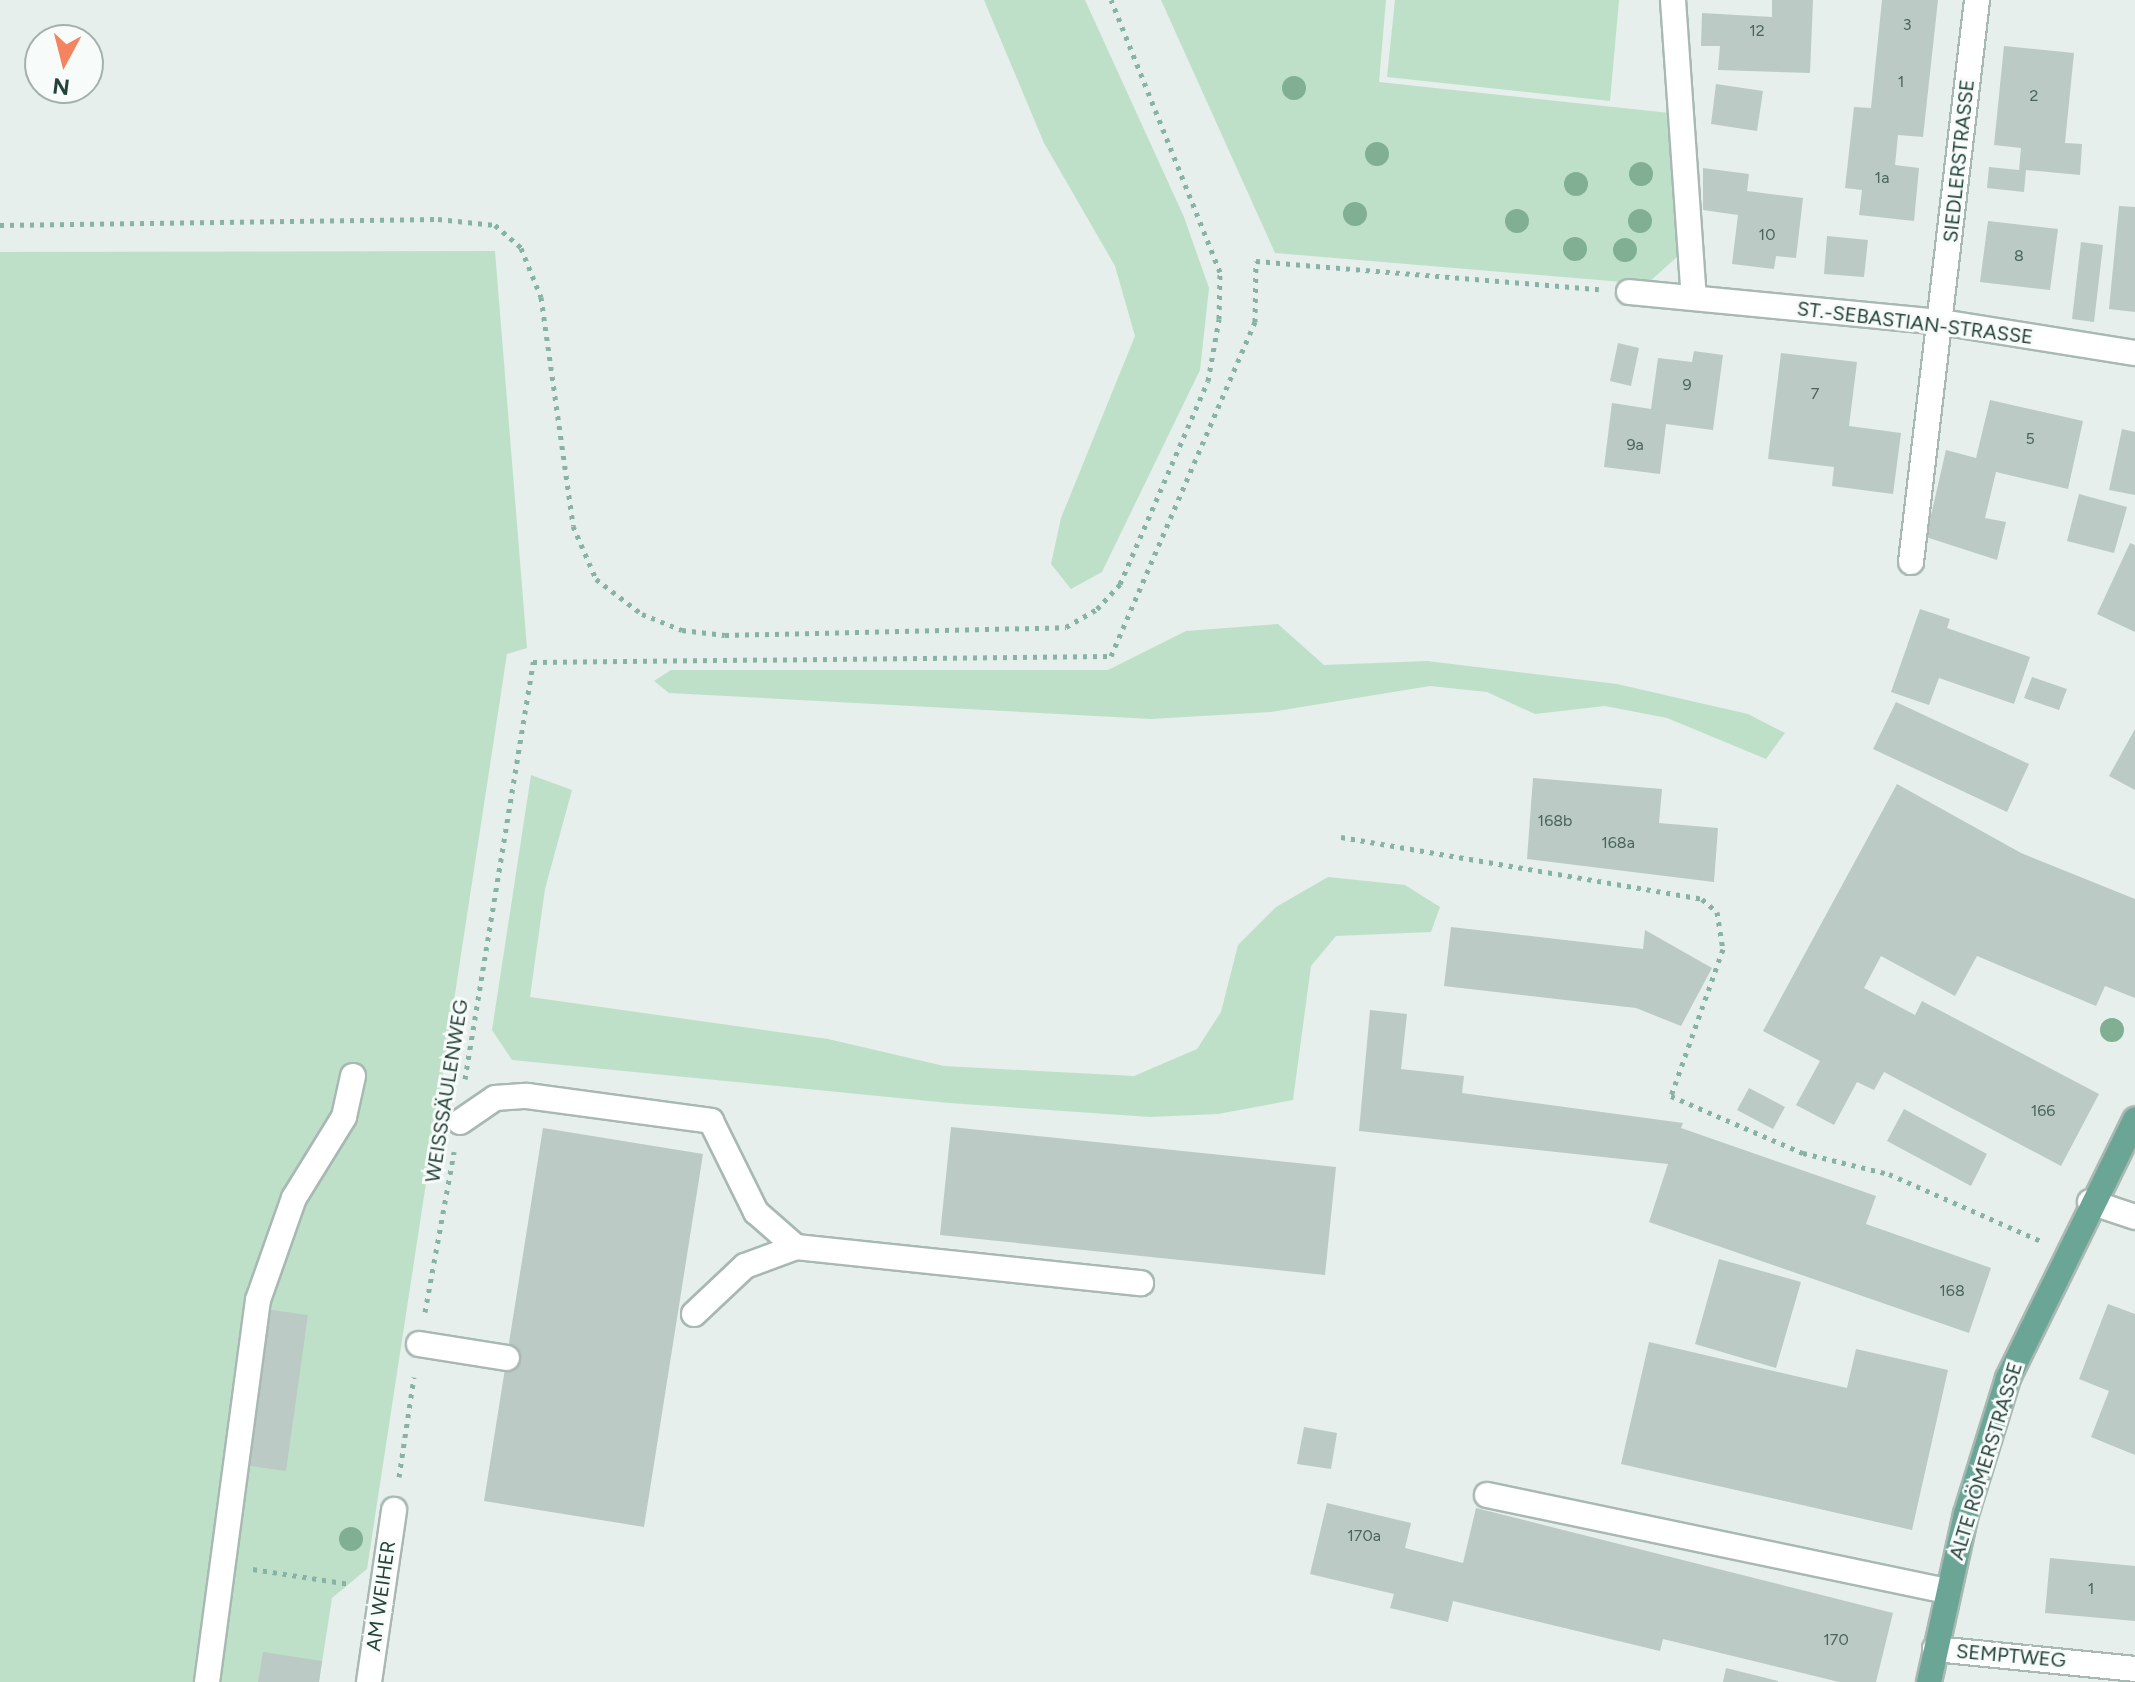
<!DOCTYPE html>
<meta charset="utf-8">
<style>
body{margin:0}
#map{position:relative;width:2135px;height:1682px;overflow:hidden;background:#e6efeb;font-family:Figtree,sans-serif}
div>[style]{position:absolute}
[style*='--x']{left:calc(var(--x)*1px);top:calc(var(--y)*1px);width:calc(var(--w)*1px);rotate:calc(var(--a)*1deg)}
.green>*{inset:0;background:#bfe0c8}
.building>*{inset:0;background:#bbcac4}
.path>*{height:5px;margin-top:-2.5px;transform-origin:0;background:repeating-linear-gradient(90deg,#86b3a5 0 4px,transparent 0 10px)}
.roads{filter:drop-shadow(2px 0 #a8b8b2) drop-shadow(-2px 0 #a8b8b2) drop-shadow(0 2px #a8b8b2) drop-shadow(0 -2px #a8b8b2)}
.minor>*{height:24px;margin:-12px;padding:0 12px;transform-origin:12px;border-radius:12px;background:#fff}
.major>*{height:24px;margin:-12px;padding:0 12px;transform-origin:12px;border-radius:12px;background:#6aa596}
.trees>*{width:24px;height:24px;margin:-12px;border-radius:50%;background:#80af93}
span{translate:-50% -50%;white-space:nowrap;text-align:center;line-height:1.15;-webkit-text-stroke:6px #f7fbf9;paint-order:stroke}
.number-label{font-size:16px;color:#4a645c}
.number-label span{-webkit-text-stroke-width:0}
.street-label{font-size:20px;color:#24423a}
.north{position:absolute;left:24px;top:24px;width:80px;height:80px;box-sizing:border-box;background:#f7fbf9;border:2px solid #a3b1ad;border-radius:50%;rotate:187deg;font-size:22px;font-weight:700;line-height:32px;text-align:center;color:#24423a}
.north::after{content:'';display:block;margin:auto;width:28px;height:36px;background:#f4845f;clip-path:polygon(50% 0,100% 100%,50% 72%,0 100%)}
</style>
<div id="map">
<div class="green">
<div style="clip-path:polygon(984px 0,1085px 0,1184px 217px,1209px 288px,1200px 370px,1102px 572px,1071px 589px,1051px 564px,1061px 518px,1135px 336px,1115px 266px,1044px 143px)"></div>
<div style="clip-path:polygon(1161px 0,1386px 0,1379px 82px,1670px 113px,1678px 256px,1647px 284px,1275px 253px)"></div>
<div style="clip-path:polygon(1395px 0,1619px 0,1610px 101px,1387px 77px)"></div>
<div style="clip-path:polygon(495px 251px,527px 648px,507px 654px,367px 1569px,332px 1598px,319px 1682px,0 1682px,0 252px)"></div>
<div style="clip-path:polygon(1278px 624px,1324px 665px,1427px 661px,1617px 684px,1748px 714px,1785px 733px,1766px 759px,1667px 718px,1605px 706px,1535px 714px,1487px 692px,1430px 686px,1271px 712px,1151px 719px,669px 693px,654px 681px,671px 670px,1108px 670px,1186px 631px)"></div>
<div style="clip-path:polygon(531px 775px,572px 790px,545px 889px,530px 997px,828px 1039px,944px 1066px,1134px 1076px,1197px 1049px,1221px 1012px,1238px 945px,1276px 907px,1328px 877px,1405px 885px,1440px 907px,1431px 932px,1336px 936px,1311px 966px,1293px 1100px,1218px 1114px,1150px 1117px,949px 1103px,512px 1060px,492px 1030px)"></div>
</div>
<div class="building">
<div style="clip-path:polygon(1772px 0,1813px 0,1810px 73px,1718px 70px,1720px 46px,1701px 46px,1702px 13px,1772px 17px)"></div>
<div style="clip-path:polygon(1882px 0,1938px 0,1923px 137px,1898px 135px,1895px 165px,1919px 168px,1914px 221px,1859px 215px,1862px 190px,1845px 188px,1854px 107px,1871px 108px)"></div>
<div style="clip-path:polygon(2004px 46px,2074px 53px,2065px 143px,2082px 144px,2080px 175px,2026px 170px,2024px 192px,1987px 188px,1989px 167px,2019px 170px,2021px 148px,1994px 145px)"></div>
<div style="clip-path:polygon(1716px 84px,1763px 91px,1757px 131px,1711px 124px)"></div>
<div style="clip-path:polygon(1703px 168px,1749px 174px,1747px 191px,1803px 198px,1796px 258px,1776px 256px,1774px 269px,1732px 264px,1738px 215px,1703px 210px)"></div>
<div style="clip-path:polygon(2119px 206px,2135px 207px,2135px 312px,2109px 309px)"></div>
<div style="clip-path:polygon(1988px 221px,2058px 229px,2050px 290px,1980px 282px)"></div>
<div style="clip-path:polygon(1827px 236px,1868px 240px,1864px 277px,1824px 274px)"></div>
<div style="clip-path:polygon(2081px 242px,2103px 245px,2094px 322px,2072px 319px)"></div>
<div style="clip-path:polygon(1618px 343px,1639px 348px,1631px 386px,1610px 381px)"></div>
<div style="clip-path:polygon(1694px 351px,1723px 355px,1713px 430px,1666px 424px,1660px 474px,1604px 467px,1612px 403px,1651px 409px,1658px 358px,1692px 362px)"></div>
<div style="clip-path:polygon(1781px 353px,1857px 362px,1849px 426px,1901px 433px,1893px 494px,1832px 486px,1834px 467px,1768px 459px)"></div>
<div style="clip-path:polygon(1990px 400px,2083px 421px,2068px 489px,1996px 472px,1985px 518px,2006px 522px,1997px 560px,1926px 537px,1946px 450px,1976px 458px)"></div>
<div style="clip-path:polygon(2122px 429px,2135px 432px,2135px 495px,2109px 490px)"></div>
<div style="clip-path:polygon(2079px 494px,2127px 507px,2114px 553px,2067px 541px)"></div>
<div style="clip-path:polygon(2130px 543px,2135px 545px,2135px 632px,2097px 614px)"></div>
<div style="clip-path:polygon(1920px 609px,1950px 619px,1947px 628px,2030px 657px,2014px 704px,1939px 678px,1929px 705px,1891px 692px)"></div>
<div style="clip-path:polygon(2032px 677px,2067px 689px,2059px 710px,2024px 698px)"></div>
<div style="clip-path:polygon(1896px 702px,2029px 764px,2007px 812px,1873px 749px)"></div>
<div style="clip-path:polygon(2135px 729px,2135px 790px,2109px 776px)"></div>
<div style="clip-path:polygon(1533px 778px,1662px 789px,1659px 823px,1718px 828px,1714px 882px,1527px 859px)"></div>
<div style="clip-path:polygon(1897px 784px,2021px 853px,2135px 899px,2135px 998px,2105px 986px,2096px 1006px,1977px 956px,1955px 996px,1881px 956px,1864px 988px,1915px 1015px,1922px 1001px,2099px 1094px,2061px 1166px,1884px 1072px,1874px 1090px,1857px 1082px,1834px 1125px,1796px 1105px,1820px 1061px,1763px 1031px)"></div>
<div style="clip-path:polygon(1451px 927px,1643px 949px,1645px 930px,1712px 968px,1681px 1026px,1636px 1008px,1444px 986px)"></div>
<div style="clip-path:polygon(1370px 1010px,1407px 1014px,1401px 1069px,1464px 1076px,1462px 1093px,1683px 1123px,1681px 1128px,1876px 1196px,1866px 1224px,1991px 1268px,1969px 1333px,1649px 1222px,1668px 1164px,1359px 1131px)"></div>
<div style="clip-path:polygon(1749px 1088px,1785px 1107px,1773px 1129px,1737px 1110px)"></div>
<div style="clip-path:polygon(1904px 1109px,1987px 1154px,1971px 1186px,1887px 1141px)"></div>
<div style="clip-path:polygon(951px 1127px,1336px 1167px,1325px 1275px,940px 1235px)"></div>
<div style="clip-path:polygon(543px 1128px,703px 1154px,644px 1527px,484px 1501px)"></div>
<div style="clip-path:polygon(1719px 1259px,1801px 1282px,1776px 1368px,1695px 1344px)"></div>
<div style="clip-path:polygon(2108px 1304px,2135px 1314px,2135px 1455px,2091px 1437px,2109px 1391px,2079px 1379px)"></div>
<div style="clip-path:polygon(265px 1309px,308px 1315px,286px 1471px,243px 1465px)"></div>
<div style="clip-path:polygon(1649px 1342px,1847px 1388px,1856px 1349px,1948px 1370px,1912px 1530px,1621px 1464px)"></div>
<div style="clip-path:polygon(1304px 1427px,1337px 1433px,1331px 1469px,1297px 1464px)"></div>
<div style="clip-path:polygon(1327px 1503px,1411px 1523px,1405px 1548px,1463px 1563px,1476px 1508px,1893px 1613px,1876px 1682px,1839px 1682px,1663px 1639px,1660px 1651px,1453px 1601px,1448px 1622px,1390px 1608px,1394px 1594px,1310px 1574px)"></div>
<div style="clip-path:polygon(2050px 1558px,2135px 1566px,2135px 1621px,2045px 1613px)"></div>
<div style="clip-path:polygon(263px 1652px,322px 1661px,319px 1682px,258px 1682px)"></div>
<div style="clip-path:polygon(1726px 1668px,1778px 1681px,1778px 1682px,1723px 1682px)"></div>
</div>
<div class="path">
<div style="--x:0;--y:225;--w:438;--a:-0.8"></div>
<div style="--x:438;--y:219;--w:57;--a:6"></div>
<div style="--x:495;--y:225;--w:35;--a:41"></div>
<div style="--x:521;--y:248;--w:53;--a:67.8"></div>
<div style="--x:541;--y:297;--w:231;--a:82"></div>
<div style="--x:573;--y:526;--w:58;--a:66.5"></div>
<div style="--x:596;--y:579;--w:58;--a:37.3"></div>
<div style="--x:642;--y:614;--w:43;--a:21.8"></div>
<div style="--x:682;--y:630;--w:43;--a:6.6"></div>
<div style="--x:725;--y:635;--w:341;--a:-1.3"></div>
<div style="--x:1066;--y:627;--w:36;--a:-30"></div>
<div style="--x:1097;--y:609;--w:34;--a:-47"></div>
<div style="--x:1120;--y:584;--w:221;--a:-66.6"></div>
<div style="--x:1208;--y:381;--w:63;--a:-79.9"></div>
<div style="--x:1219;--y:319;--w:47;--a:-88.8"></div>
<div style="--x:1220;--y:272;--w:293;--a:-111.8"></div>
<div style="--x:1341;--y:837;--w:366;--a:9.7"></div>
<div style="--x:1702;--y:899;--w:20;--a:41"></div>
<div style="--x:1717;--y:912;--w:37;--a:81"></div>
<div style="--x:1723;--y:949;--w:156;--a:109.5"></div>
<div style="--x:1671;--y:1096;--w:144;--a:23.4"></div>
<div style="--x:1803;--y:1153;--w:89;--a:13.7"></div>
<div style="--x:1889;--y:1174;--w:166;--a:23.8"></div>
<div style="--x:465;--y:1079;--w:423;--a:-80.7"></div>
<div style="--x:533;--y:662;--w:578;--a:-0.59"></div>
<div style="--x:1111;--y:656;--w:364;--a:-66.7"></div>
<div style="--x:1255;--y:322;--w:61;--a:-89.1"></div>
<div style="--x:1256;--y:261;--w:344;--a:4.7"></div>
<div style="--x:425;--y:1312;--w:163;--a:-79.7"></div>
<div style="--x:399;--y:1477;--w:101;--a:-81.5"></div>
<div style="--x:253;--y:1569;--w:98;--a:8.8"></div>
</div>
<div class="roads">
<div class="minor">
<div style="--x:1673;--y:0;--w:298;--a:86"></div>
<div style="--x:1629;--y:292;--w:313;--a:5.5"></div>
<div style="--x:1941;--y:322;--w:196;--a:9.1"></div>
<div style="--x:1911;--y:562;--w:566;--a:-83.3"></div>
<div style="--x:460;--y:1122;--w:42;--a:-34.4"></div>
<div style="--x:495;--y:1098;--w:32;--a:-4"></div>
<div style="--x:527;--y:1096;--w:186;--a:7.7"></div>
<div style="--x:711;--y:1121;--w:102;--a:63.7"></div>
<div style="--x:756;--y:1212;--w:53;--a:41.2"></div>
<div style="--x:796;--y:1247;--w:347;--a:6"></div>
<div style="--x:2090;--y:1202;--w:47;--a:18.4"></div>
<div style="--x:694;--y:1314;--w:70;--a:-43.3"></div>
<div style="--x:745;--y:1266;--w:54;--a:-20.4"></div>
<div style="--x:419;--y:1344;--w:89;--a:9"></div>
<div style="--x:1487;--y:1495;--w:471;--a:11.8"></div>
<div style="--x:1935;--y:1649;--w:201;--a:5.7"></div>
<div style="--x:207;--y:1682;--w:385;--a:-82.4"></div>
<div style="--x:258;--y:1300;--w:108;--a:-70.6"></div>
<div style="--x:294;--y:1198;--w:95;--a:-58.3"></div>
<div style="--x:344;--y:1117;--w:42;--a:-77.6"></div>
<div style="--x:369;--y:1682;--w:174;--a:-81.7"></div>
</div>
<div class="major">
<div style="--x:1929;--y:1682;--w:172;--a:-77.6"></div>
<div style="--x:1966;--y:1514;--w:142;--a:-72.8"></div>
<div style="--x:2008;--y:1378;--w:288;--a:-63.8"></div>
</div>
</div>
<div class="trees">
<div style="left:1294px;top:88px"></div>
<div style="left:1377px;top:154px"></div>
<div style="left:1641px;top:174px"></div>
<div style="left:1576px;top:184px"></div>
<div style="left:1355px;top:214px"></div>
<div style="left:1517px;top:221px"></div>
<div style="left:1640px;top:221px"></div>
<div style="left:1575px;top:249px"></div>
<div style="left:1625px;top:250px"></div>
<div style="left:2112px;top:1030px"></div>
<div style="left:351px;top:1539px"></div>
</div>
<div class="number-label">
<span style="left:1907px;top:25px">3</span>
<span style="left:1757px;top:31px">12</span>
<span style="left:1901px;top:82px">1</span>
<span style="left:2034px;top:96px">2</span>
<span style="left:1882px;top:178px">1a</span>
<span style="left:1767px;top:235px">10</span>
<span style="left:2019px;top:256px">8</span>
<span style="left:1687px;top:385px">9</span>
<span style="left:1815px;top:394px">7</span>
<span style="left:2030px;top:439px">5</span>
<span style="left:1635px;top:445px">9a</span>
<span style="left:1555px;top:821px">168b</span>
<span style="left:1618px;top:843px">168a</span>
<span style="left:2043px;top:1111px">166</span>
<span style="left:1952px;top:1291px">168</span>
<span style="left:1364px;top:1536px">170a</span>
<span style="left:2091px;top:1589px">1</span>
<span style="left:1836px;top:1640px">170</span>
</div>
<div class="street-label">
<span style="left:1959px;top:161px;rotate:-84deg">SIEDLERSTRASSE</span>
<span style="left:1915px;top:323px;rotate:7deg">ST.-SEBASTIAN-STRASSE</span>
<span style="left:447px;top:1091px;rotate:-81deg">WEISSSÄULENWEG</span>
<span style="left:1986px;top:1461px;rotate:-73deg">ALTE RÖMERSTRASSE</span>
<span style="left:381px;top:1596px;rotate:-82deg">AM WEIHER</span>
<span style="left:2011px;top:1656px;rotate:5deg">SEMPTWEG</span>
</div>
<div class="north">N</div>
</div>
